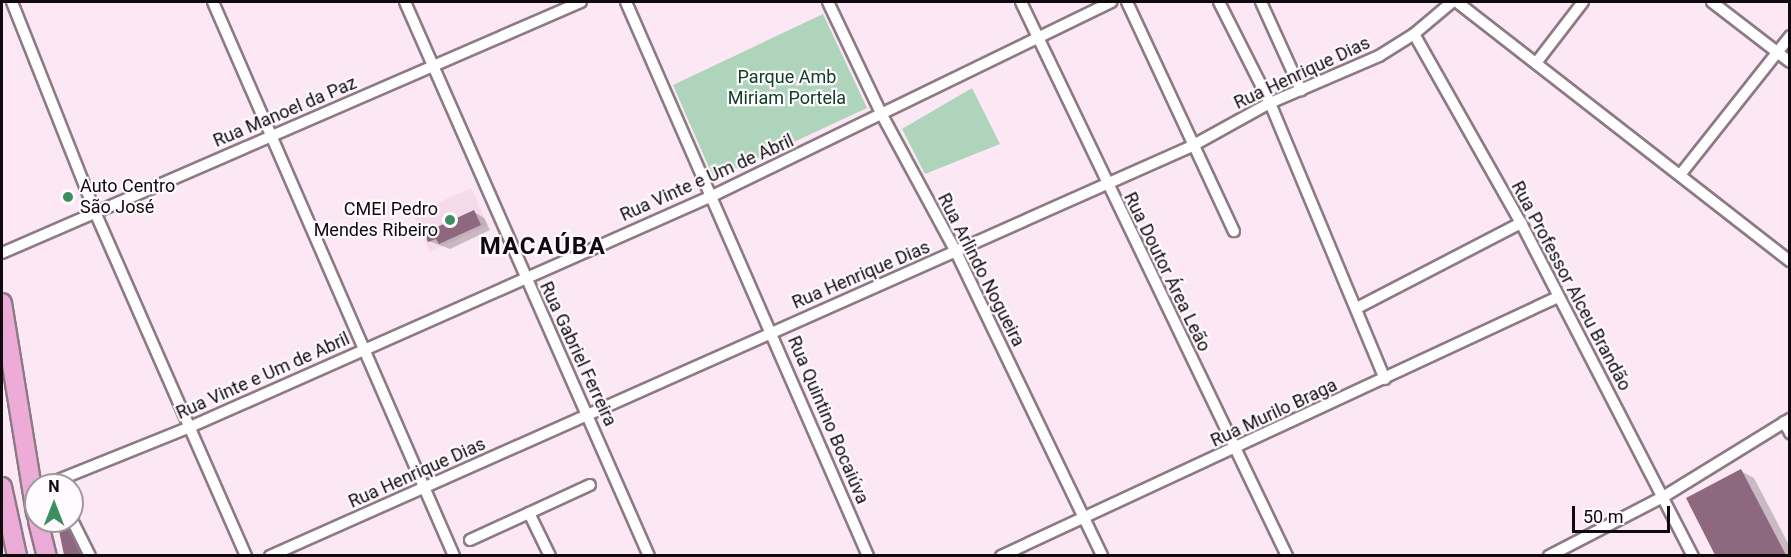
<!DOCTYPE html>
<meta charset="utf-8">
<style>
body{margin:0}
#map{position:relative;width:1791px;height:557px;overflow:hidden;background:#fce8f4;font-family:Roboto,sans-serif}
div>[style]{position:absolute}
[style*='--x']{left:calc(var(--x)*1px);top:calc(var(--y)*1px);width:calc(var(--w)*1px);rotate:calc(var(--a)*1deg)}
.built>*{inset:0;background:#f5daea}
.green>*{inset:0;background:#aed5bb}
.shadow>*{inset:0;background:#0003}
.building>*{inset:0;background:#8e687f}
.roads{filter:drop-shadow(2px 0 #8c7a85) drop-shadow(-2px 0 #8c7a85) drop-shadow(0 2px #8c7a85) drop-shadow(0 -2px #8c7a85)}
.minor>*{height:10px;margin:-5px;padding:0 5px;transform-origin:5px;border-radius:5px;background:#fff}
.primary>*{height:18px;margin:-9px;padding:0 9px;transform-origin:9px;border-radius:9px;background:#edacd7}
.dots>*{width:16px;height:16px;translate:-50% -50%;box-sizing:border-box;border:3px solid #fffafd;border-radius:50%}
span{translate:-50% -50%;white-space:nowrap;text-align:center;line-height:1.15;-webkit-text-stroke:4.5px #fffafd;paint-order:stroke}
.street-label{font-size:18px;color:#100a0e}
.park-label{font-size:18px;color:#0c4026}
.poi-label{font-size:18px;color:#100a0e}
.left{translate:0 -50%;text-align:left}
.right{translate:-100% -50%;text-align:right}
.district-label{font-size:24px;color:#100a0e;font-weight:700;letter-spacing:1.5px}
.frame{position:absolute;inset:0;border:3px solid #100a0e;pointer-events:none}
.north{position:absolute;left:24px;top:473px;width:60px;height:60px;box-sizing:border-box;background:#fffafd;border:2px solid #9f9a9d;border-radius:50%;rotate:0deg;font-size:16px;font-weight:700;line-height:24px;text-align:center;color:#100a0e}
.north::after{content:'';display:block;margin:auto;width:21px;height:27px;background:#3b8e60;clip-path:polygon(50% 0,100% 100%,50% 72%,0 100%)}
.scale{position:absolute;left:1572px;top:506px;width:98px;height:27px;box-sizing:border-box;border:3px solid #100a0e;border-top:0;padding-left:8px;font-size:18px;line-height:21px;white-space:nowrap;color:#100a0e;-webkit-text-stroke:4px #fffafd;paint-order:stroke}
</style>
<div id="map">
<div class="built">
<div style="clip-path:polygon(471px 188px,488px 225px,430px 252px,413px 214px)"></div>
</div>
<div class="green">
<div style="clip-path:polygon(823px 14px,867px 108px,714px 179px,673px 85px)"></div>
<div style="clip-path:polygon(972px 88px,1000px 144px,925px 174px,902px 129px)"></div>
</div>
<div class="shadow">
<div style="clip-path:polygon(474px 212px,484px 218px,490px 230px,450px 249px,429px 241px)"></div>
<div style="clip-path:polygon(1741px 471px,1754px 478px,1790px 547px,1790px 556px,1717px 556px,1688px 499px)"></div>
<div style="clip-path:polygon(58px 521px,72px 521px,90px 556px,65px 556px)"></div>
</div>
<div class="building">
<div style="clip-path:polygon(474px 210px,481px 225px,439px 244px,436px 239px,428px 242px,424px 233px)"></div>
<div style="clip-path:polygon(1741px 469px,1786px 555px,1715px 555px,1686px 498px)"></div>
<div style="clip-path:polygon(57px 521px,65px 521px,81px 555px,64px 555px)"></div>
</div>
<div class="roads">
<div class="minor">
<div style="--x:12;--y:2;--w:226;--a:68.4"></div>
<div style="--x:95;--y:212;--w:376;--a:66.3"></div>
<div style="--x:213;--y:2;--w:604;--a:66.49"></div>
<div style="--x:405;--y:2;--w:605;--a:66.23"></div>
<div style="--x:626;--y:2;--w:605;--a:66.4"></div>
<div style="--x:828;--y:2;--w:125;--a:64.5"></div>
<div style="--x:882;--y:115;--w:156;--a:61.6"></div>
<div style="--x:956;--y:252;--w:337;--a:64.3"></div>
<div style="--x:1021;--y:2;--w:615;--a:64.35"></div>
<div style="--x:1127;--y:2;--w:253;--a:65"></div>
<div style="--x:1219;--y:2;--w:113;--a:63.2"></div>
<div style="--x:1270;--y:103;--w:299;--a:67.4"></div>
<div style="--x:1261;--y:2;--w:97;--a:65.6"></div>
<div style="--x:1457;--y:2;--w:422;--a:37.9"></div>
<div style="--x:1712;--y:2;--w:98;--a:37.6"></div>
<div style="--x:1414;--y:34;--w:217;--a:60.5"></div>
<div style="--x:1521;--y:223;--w:375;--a:62.7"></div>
<div style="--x:1536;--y:63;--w:77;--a:-52.4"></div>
<div style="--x:1680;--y:175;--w:177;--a:-51.6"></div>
<div style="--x:2;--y:253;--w:631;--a:-23.44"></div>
<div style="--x:1357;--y:308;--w:185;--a:-27.4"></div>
<div style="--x:1784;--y:422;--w:13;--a:61"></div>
<div style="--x:46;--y:485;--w:155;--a:-21.9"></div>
<div style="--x:190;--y:427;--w:571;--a:-23.87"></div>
<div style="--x:712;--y:196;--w:444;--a:-25.9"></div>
<div style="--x:72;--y:520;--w:40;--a:63.4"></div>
<div style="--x:470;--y:540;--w:65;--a:-24.6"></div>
<div style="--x:270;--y:556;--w:1009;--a:-23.97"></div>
<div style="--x:1192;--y:146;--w:89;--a:-28.9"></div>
<div style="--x:1270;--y:103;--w:119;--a:-23.3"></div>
<div style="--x:1379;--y:56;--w:41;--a:-32.2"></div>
<div style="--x:1414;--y:34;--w:50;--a:-40.1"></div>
<div style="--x:550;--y:556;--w:48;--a:-116"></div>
<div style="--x:529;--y:513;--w:67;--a:-24.7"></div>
<div style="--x:1001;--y:556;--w:614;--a:-24.94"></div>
<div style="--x:1549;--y:556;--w:128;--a:-27.4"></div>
<div style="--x:1663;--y:497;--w:149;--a:-31.6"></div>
</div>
<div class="primary">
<div style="--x:2;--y:303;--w:213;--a:80.8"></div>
<div style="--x:2;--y:487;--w:71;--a:77.7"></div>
<div style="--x:38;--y:521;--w:36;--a:76"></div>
</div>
</div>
<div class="dots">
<div style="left:68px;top:197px;background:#3b8e60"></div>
<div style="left:450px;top:220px;background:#3b8e60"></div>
</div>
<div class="street-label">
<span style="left:1302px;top:73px;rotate:-25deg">Rua Henrique Dias</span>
<span style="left:285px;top:112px;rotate:-23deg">Rua Manoel da Paz</span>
<span style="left:707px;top:178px;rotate:-24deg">Rua Vinte e Um de Abril</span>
<span style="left:981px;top:270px;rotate:63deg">Rua Arlindo Nogueira</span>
<span style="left:1167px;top:272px;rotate:64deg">Rua Doutor Área Leão</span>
<span style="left:861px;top:275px;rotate:-23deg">Rua Henrique Dias</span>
<span style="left:1571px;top:286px;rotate:62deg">Rua Professor Alceu Brandão</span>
<span style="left:578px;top:354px;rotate:65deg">Rua Gabriel Ferreira</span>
<span style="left:263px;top:376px;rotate:-24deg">Rua Vinte e Um de Abril</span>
<span style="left:1274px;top:413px;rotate:-25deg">Rua Murilo Braga</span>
<span style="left:828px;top:420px;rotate:67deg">Rua Quintino Bocaiúva</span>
<span style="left:417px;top:473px;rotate:-24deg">Rua Henrique Dias</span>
</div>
<div class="park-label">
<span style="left:787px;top:88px">Parque Amb<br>Miriam Portela</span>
</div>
<div class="poi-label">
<span class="left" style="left:80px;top:197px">Auto Centro<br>São José</span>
<span class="right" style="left:438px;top:220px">CMEI Pedro<br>Mendes Ribeiro</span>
</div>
<div class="district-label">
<span style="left:543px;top:247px">MACAÚBA</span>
</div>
<div class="frame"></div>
<div class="north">N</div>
<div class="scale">50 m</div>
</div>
